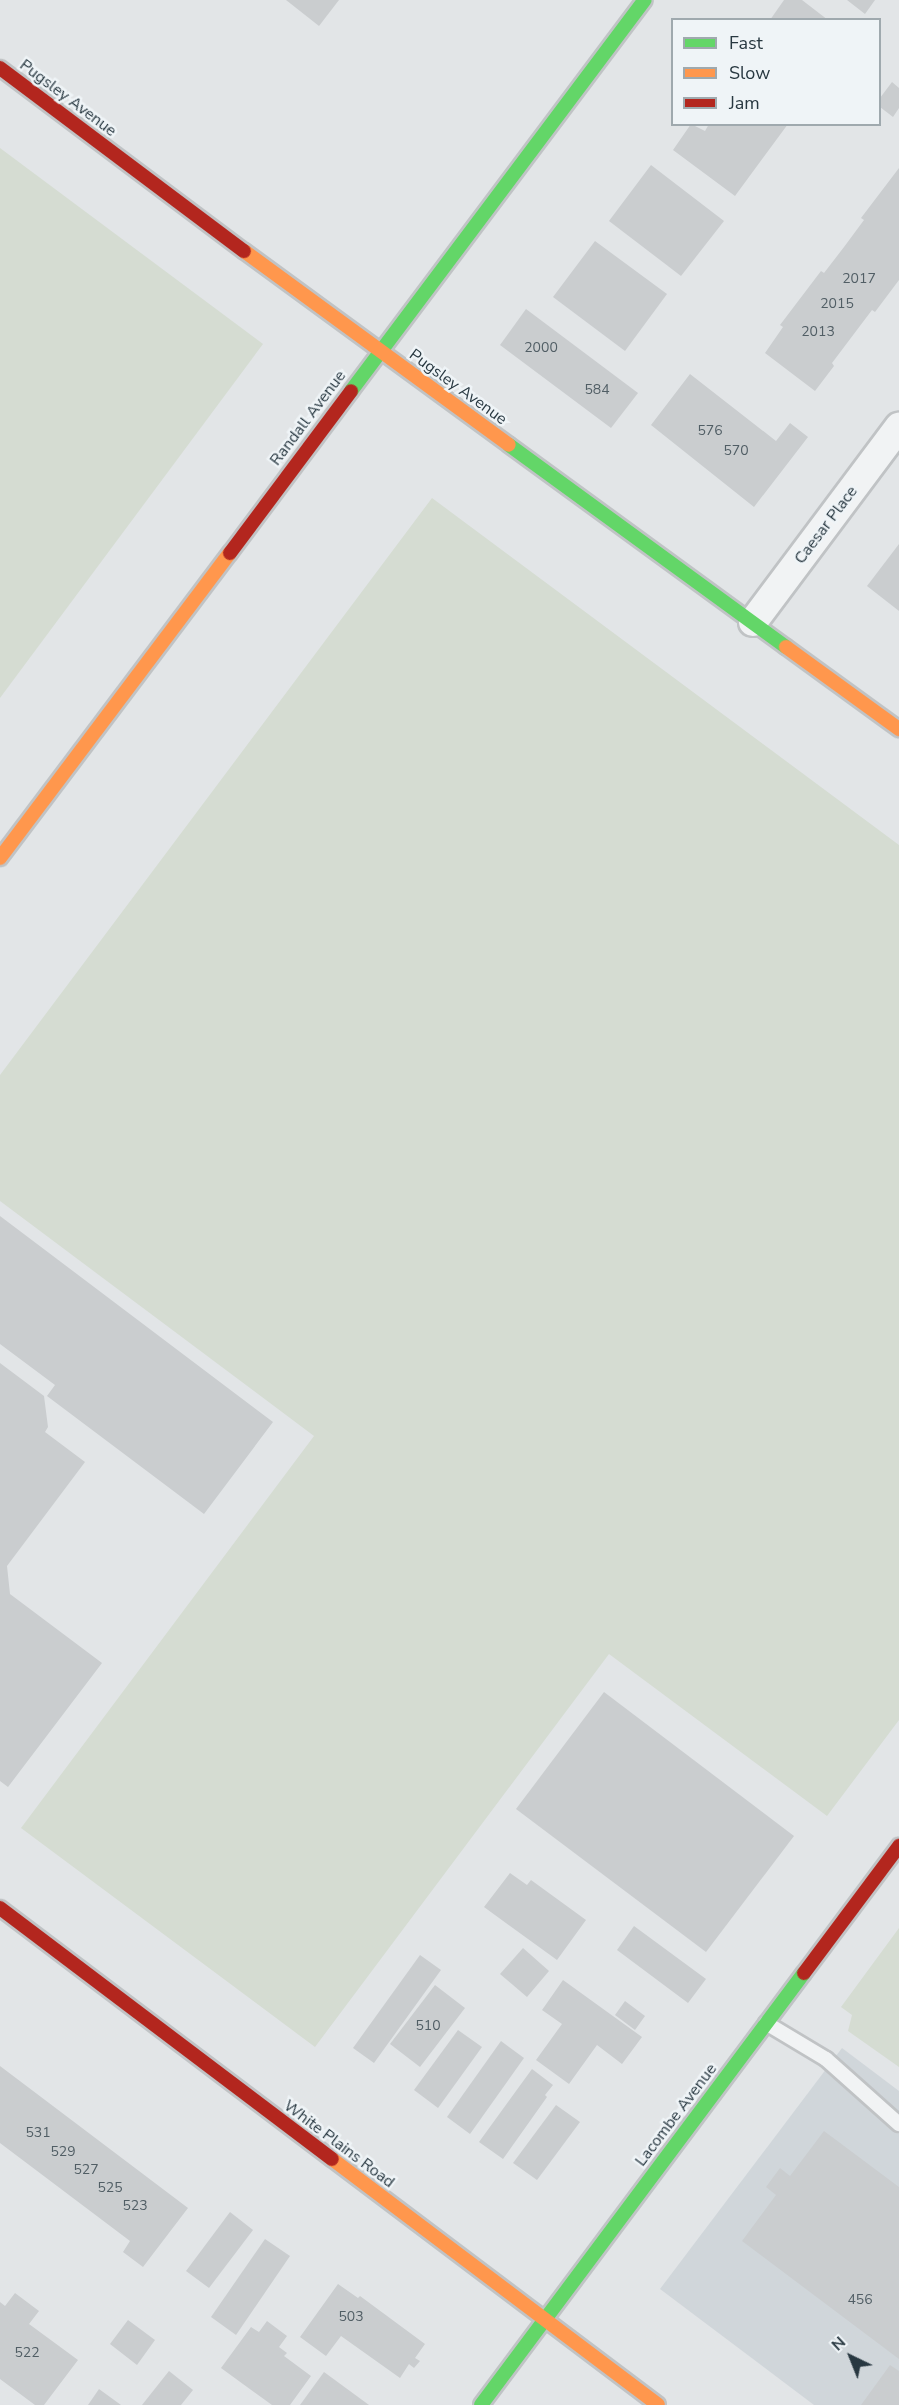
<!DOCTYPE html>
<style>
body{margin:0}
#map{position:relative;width:899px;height:2405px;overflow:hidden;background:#e2e5e7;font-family:"Nunito Sans",sans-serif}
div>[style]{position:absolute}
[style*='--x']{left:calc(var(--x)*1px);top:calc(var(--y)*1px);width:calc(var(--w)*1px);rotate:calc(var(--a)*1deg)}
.built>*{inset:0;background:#d0d6da}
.green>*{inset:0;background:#d5dcd2}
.building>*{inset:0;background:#cacdcf}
.roads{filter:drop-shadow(2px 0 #c0c3c5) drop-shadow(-2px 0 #c0c3c5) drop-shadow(0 2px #c0c3c5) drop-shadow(0 -2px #c0c3c5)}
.lane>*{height:14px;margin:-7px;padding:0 7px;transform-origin:7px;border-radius:7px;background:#f1f3f4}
.street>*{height:28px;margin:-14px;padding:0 14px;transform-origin:14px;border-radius:14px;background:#f1f3f4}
.fast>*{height:14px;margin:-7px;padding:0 7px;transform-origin:7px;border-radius:7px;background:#63d668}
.slow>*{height:14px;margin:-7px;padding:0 7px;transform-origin:7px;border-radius:7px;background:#ff974d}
.jam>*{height:14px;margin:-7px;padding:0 7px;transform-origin:7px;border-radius:7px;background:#b3261e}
span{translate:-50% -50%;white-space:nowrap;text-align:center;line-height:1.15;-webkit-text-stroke:5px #eff4f7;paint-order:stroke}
.number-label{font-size:14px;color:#515e65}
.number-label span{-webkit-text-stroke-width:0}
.street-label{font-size:16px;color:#283841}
.legend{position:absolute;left:671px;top:18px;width:210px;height:108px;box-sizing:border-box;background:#eff4f7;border:2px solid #9fa9ae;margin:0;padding:8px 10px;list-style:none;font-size:18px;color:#283841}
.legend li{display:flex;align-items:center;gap:12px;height:30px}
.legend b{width:30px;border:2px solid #9fa9ae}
.north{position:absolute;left:821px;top:2327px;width:60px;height:60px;-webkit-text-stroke:4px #eff4f7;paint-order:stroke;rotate:317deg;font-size:16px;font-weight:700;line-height:24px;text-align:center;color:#283841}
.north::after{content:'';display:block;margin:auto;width:21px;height:27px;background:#283841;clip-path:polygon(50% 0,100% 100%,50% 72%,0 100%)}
</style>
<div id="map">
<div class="built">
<div style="clip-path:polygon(842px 2048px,899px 2091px,899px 2405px,814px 2405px,660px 2289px)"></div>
</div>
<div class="green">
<div style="clip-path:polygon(0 148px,263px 344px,0 698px)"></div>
<div style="clip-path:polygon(432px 498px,899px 845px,899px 1720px,827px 1816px,609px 1654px,315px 2047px,21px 1828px,314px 1436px,0 1201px,0 1075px)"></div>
<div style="clip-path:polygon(899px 1928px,899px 2067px,848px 2031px,852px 2015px,841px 2007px)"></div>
</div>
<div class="building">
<div style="clip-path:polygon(286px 0,339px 0,319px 26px)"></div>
<div style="clip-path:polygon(784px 0,802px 0,828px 20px,770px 20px)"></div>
<div style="clip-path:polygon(847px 0,875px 0,865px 14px)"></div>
<div style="clip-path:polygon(892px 82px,899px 88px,899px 108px,893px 117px,880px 107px,880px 98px)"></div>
<div style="clip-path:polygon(691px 124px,705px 131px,709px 124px,788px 124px,735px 196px,673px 150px)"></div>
<div style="clip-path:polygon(651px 165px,724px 221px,681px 276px,609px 221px)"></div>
<div style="clip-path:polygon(899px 168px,899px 280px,875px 312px,872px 310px,832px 363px,834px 366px,815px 391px,765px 353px,783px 327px,780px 325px,821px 271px,824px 273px,844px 247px,864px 220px,861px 218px)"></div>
<div style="clip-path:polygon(595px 241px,667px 294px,625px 351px,553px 297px)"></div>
<div style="clip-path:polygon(526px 309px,638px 393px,611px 428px,500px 345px)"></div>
<div style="clip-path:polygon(690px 374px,776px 441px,790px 423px,808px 437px,754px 507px,651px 425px)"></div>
<div style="clip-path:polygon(899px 544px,899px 611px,867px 586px)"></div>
<div style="clip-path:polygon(0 1216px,273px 1422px,204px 1514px,47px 1396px,55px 1385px,0 1344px)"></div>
<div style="clip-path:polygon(0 1363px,44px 1396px,48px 1427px,45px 1432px,85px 1462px,7px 1566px,10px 1594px,102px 1663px,8px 1787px,0 1781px)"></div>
<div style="clip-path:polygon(604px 1692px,794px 1836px,706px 1952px,516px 1809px)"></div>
<div style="clip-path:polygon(510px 1873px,527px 1885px,531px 1880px,586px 1920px,557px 1960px,484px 1907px)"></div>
<div style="clip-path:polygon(634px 1926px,706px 1979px,688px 2003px,617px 1950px)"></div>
<div style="clip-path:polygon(523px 1948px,549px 1971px,527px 1997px,500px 1974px)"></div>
<div style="clip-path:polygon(420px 1955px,441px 1970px,374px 2063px,353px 2048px)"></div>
<div style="clip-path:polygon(563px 1980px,642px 2037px,622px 2064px,597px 2045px,569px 2084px,536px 2060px,562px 2024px,542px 2010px)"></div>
<div style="clip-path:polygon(435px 1985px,465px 2008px,420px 2067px,390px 2044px)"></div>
<div style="clip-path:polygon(625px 2001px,645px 2016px,635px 2030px,615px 2015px)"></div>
<div style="clip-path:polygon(458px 2030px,482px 2047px,438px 2108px,414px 2090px)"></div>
<div style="clip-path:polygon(501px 2041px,524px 2058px,470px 2134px,447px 2117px)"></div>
<div style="clip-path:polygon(0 2066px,188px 2208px,143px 2267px,123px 2252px,130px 2241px,0 2143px)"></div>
<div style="clip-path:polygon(532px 2069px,553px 2085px,545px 2095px,547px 2097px,503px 2159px,479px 2142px)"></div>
<div style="clip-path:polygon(556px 2105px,580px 2122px,537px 2180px,513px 2163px)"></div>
<div style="clip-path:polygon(824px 2131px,899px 2187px,899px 2359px,742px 2241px,776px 2195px,766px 2187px,780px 2168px,790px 2176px)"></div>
<div style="clip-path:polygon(230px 2212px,253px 2230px,209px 2288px,186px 2271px)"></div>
<div style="clip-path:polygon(265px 2239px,290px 2256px,236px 2335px,211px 2317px)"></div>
<div style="clip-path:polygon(338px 2284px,358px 2298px,360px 2296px,425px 2344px,415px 2358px,420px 2361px,414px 2368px,409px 2364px,400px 2378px,341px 2336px,326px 2356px,300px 2337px)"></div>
<div style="clip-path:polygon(15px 2293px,39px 2311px,29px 2324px,78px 2360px,44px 2405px,35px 2405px,0 2379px,0 2302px,5px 2306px)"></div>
<div style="clip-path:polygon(128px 2320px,155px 2340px,137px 2365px,110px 2344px)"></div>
<div style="clip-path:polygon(267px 2321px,287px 2336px,279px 2347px,287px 2353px,284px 2356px,311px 2376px,290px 2405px,272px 2405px,221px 2368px,251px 2327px,259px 2332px)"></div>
<div style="clip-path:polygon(890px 2365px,899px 2371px,899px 2405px,861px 2405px)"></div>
<div style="clip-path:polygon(169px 2371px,193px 2390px,181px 2405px,142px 2405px)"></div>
<div style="clip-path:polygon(324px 2372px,369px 2405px,300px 2405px)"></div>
<div style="clip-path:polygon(99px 2389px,121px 2405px,88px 2405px)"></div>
</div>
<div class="roads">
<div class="lane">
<div style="--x:766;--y:2023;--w:70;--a:31"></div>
<div style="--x:826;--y:2059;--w:98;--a:41.7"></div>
</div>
<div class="street">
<div style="--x:753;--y:622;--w:244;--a:-53.2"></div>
</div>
<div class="fast">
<div style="--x:351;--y:391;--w:489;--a:-53.1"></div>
<div style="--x:509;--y:445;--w:343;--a:36.1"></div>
<div style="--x:481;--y:2405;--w:539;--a:-53.22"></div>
</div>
<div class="slow">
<div style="--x:244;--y:251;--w:328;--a:36.2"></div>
<div style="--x:786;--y:647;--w:140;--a:36"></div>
<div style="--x:0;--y:858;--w:382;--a:-53"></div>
<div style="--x:332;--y:2159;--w:408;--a:37"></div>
</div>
<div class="jam">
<div style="--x:0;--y:68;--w:305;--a:36.9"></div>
<div style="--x:230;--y:553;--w:202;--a:-53.2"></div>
<div style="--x:0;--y:1908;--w:416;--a:37.1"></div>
<div style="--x:804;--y:1973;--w:159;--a:-53.2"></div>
</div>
</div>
<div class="number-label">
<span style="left:859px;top:279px">2017</span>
<span style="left:837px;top:304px">2015</span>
<span style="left:818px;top:332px">2013</span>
<span style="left:541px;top:348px">2000</span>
<span style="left:597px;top:390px">584</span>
<span style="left:710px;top:431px">576</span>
<span style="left:736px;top:451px">570</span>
<span style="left:428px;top:2026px">510</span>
<span style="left:38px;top:2133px">531</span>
<span style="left:63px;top:2152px">529</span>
<span style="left:86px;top:2170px">527</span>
<span style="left:110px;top:2188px">525</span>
<span style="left:135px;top:2206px">523</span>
<span style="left:860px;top:2300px">456</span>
<span style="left:351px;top:2317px">503</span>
<span style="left:27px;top:2353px">522</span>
</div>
<div class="street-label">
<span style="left:68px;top:98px;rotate:37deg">Pugsley Avenue</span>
<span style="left:458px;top:387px;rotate:36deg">Pugsley Avenue</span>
<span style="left:308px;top:418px;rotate:-53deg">Randall Avenue</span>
<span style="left:826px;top:525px;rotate:-53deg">Caesar Place</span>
<span style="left:676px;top:2115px;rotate:-53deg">Lacombe Avenue</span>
<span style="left:339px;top:2144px;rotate:37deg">White Plains Road</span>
</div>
<ul class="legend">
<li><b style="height:8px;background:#63d668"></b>Fast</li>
<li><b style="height:8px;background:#ff974d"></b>Slow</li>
<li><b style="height:8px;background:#b3261e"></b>Jam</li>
</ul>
<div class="north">N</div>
</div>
